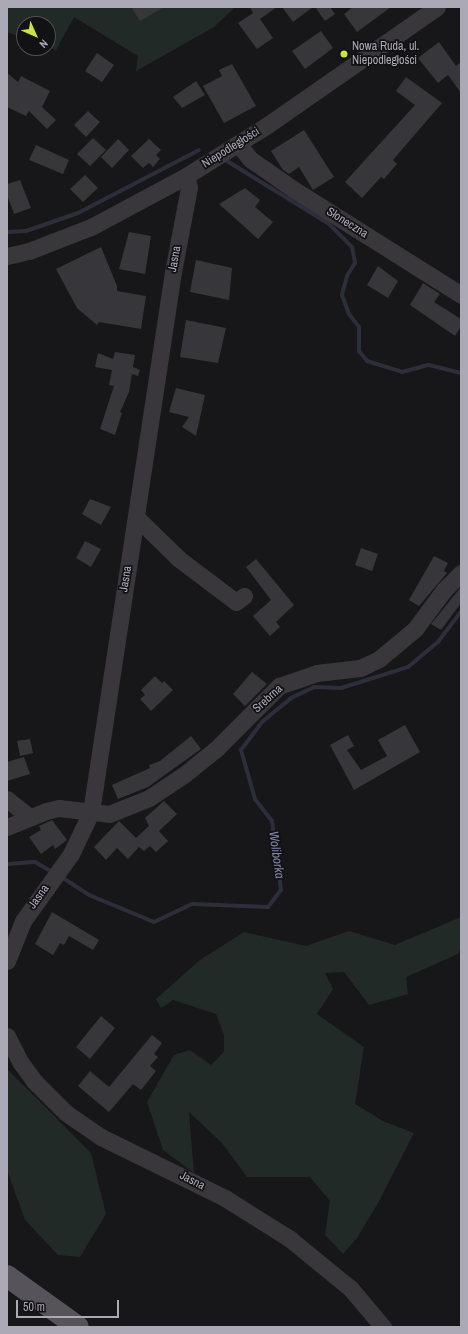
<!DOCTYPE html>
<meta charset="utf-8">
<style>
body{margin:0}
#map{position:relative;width:468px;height:1334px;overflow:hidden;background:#171618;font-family:"Archivo Narrow",sans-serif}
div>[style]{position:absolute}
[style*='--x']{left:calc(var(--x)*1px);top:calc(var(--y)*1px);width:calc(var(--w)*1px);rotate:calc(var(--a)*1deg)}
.green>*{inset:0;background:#222a27}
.stream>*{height:4px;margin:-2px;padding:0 2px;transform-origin:2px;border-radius:2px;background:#2d2e3b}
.building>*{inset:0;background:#37363a}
.minor>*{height:17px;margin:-8.5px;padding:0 8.5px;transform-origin:8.5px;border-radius:8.5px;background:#39373c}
.major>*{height:22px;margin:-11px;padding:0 11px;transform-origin:11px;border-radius:11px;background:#56535b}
.dots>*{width:11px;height:11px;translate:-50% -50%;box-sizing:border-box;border:2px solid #121113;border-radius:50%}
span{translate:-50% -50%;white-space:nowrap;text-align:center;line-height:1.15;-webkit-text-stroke:3.5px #121113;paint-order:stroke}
.poi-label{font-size:12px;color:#aca9b7}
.left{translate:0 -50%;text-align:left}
.street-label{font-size:12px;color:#aca9b7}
.water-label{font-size:13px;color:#8384af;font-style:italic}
.frame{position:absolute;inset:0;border:8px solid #aca9b7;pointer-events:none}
.north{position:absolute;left:16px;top:16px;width:40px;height:40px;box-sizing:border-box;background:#121113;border:1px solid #504e55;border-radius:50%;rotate:135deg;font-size:11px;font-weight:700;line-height:16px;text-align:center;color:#aca9b7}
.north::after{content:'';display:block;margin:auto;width:14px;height:18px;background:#cae442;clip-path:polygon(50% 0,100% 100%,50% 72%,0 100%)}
.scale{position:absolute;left:16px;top:1300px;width:103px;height:18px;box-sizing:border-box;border:2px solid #aca9b7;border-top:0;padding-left:5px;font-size:12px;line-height:14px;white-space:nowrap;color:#aca9b7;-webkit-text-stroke:3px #121113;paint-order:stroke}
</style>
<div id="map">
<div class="green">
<div style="clip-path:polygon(7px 7px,235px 7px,214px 27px,136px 71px,138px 56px,74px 17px,56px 50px,48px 47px,48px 24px,24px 24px,24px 38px,7px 32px)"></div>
<div style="clip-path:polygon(461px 917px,461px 948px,458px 954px,406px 977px,408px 994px,369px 1005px,344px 972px,325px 973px,333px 989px,317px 1014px,364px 1047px,355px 1104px,383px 1121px,414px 1133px,378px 1203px,357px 1238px,343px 1254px,325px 1235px,330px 1201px,310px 1177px,247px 1177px,222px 1143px,189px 1112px,194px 1173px,163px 1150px,147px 1102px,174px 1055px,190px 1050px,211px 1065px,224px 1052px,224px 1035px,216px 1014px,173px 1000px,161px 1008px,156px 999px,200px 960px,244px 932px,306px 946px,349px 931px,395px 945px)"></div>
<div style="clip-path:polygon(7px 1069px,91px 1153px,106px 1214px,80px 1257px,58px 1255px,25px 1220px,7px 1170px)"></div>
</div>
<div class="stream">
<div style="--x:227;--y:161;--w:120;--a:31.7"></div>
<div style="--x:329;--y:224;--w:33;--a:45"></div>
<div style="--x:352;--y:247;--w:16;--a:79"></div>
<div style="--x:355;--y:263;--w:15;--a:122"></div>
<div style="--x:347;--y:276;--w:20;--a:105"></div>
<div style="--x:342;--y:295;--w:20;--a:70"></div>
<div style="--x:349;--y:314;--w:16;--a:52"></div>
<div style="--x:359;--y:327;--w:24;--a:90"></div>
<div style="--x:359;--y:351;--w:13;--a:51"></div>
<div style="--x:367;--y:361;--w:37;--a:17"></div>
<div style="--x:402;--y:372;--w:28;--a:-15"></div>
<div style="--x:429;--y:365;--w:33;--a:14"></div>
<div style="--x:7;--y:232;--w:19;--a:-3"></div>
<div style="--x:26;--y:231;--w:55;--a:-19.1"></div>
<div style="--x:78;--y:213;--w:136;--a:-27.5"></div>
<div style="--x:7;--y:864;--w:28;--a:-4"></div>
<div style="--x:35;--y:862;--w:22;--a:30"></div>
<div style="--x:60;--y:876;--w:35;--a:33"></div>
<div style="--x:89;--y:895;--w:70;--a:22.6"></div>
<div style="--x:154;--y:922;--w:42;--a:-25.3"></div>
<div style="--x:192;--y:904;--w:76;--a:2.3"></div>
<div style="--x:268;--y:907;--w:21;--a:-53"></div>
<div style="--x:281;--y:890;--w:70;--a:-97.4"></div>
<div style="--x:272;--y:821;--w:28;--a:-128"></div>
<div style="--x:255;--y:799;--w:51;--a:-105.9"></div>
<div style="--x:241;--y:750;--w:36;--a:-53"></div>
<div style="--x:263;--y:721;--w:38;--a:-39"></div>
<div style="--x:293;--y:697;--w:23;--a:-25"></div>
<div style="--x:314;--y:687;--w:27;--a:2"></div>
<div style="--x:341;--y:688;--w:70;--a:-17.4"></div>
<div style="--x:408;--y:667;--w:39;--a:-40"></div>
<div style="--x:438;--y:642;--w:39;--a:-53"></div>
</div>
<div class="building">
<div style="clip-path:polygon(131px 7px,164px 7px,140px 21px)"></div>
<div style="clip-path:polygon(250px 7px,277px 7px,260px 19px,273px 38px,257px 49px,238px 23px,253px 13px)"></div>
<div style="clip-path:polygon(282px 7px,313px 7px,293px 22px)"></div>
<div style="clip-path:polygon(315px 7px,330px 7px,335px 14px,325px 21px)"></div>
<div style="clip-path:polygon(353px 7px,391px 7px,357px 32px,344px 14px)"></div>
<div style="clip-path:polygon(321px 31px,333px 48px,305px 69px,292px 51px)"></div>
<div style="clip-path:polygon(439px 42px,456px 66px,461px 62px,461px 93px,448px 75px,438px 83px,418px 58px)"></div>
<div style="clip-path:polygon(97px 53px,114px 65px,102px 82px,85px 71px)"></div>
<div style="clip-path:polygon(232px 64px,256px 106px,224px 123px,203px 86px,222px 76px,219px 70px)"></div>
<div style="clip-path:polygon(7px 73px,18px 82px,21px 76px,50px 91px,42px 107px,56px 120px,47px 129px,29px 111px,26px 116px,7px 107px)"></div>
<div style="clip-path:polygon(406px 77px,442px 103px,393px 160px,397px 164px,384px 179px,381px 177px,362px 198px,345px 182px,415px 105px,396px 91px)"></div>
<div style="clip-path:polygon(196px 81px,205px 95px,182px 108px,173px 97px)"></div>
<div style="clip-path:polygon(88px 111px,100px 122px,86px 137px,74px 125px)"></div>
<div style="clip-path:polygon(304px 130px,334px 177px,313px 190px,299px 167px,289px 174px,283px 170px,271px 151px)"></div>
<div style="clip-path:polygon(93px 138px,106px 150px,90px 166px,77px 154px)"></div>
<div style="clip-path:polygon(118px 139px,129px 150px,112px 168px,101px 157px)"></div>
<div style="clip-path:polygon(149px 139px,161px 150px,156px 155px,160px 159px,153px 167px,149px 163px,143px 168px,131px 156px)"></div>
<div style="clip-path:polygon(36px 145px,69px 160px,63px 174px,29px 160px)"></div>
<div style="clip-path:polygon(85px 175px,98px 188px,83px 202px,70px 189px)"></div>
<div style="clip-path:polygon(20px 180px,31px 208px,14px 214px,7px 195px,7px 184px)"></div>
<div style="clip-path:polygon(245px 188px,260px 200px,255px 207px,273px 222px,258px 239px,219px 204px)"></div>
<div style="clip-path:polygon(129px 232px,151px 236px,145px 274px,119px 269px)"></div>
<div style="clip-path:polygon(101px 247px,117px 286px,117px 291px,146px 296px,141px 329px,99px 322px,97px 325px,77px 308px,56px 269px)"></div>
<div style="clip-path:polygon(196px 260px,232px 268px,229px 300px,190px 292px)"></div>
<div style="clip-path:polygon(378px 266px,398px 281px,388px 298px,367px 285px)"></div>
<div style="clip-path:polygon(423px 283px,440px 294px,434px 302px,461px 319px,461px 326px,455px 336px,410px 305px)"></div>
<div style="clip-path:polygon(186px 320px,226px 328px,218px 363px,180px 357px)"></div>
<div style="clip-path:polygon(115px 352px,135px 355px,133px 367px,140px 370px,138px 376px,132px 374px,129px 392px,120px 412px,122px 413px,115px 435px,100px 429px,114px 386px,109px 385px,112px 370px,95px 367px,98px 353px,113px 359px)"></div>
<div style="clip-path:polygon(176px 388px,205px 395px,196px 436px,182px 427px,189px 417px,169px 412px)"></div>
<div style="clip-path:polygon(90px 499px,111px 507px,101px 525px,82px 514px)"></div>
<div style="clip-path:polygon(85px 541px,101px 549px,91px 567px,76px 558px)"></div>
<div style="clip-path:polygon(361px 548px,378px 554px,372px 571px,355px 565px)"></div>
<div style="clip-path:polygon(434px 556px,448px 563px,444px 571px,447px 573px,419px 606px,409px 600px)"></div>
<div style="clip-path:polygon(256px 559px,294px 605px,276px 622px,280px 627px,270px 636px,253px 616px,271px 600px,246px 567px)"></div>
<div style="clip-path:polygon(461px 587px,461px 603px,441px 630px,431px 624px)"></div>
<div style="clip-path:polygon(252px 672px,267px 684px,245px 706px,233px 694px)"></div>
<div style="clip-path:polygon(155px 676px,162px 683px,164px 681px,173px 690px,151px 711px,140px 699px,145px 695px,141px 690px)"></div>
<div style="clip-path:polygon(405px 725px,420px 752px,354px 790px,330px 745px,348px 735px,354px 746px,347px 750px,361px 770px,387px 756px,378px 740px)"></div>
<div style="clip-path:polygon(191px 736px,201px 749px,148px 787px,118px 799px,112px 785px,150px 768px,149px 765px,160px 761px)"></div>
<div style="clip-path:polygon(30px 739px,33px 753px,20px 756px,17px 741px)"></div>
<div style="clip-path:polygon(24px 757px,30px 774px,7px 781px,7px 762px)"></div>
<div style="clip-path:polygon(164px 801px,177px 814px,159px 831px,168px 841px,156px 852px,150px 846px,144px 851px,139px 847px,128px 859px,117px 848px,106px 860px,94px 847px,119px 821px,136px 838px,149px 826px,145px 818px)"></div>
<div style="clip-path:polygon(52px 820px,67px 840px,55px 849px,53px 845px,41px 854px,29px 837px,41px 830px,39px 826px)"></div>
<div style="clip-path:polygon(52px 912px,99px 940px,93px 950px,69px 936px,64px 945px,60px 943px,53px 955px,35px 944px)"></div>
<div style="clip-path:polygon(101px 1016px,115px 1028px,90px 1059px,76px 1047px)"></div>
<div style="clip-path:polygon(152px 1035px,162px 1043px,154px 1054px,158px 1057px,150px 1066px,156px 1071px,141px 1090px,133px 1084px,109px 1112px,78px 1086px,90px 1071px,109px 1087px)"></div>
</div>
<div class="minor">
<div style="--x:238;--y:144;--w:19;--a:51"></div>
<div style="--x:250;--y:159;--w:52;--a:34.9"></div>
<div style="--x:293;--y:189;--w:199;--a:32.2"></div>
<div style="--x:7;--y:256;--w:23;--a:-13"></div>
<div style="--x:29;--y:251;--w:66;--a:-21.2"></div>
<div style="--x:91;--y:227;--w:108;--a:-28.2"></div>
<div style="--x:186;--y:176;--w:94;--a:-32"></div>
<div style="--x:266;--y:126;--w:208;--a:-34.8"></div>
<div style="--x:136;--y:517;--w:60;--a:44.3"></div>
<div style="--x:179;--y:559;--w:71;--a:37"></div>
<div style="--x:236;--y:602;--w:10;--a:-37"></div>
<div style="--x:7;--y:799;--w:28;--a:39"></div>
<div style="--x:7;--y:827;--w:42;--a:-22.3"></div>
<div style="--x:46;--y:811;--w:13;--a:-13"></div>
<div style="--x:59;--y:808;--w:50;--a:6.8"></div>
<div style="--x:109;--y:814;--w:43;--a:-21.8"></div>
<div style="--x:149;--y:798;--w:43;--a:-33.7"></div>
<div style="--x:185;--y:774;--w:38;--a:-39"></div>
<div style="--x:215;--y:750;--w:91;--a:-45"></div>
<div style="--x:279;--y:686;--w:40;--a:-18.9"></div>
<div style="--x:317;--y:673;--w:43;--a:-6.6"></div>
<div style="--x:360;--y:668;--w:21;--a:-25"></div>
<div style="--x:379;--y:659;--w:47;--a:-39.8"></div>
<div style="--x:415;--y:629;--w:49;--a:-53.4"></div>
<div style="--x:444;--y:590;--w:24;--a:-45"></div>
<div style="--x:7;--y:961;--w:43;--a:-68.2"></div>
<div style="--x:23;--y:921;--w:82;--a:-54.4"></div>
<div style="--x:71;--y:854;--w:47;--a:-64.5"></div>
<div style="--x:91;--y:812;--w:546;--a:-81.37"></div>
<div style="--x:173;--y:272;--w:86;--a:-79.3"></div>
<div style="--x:189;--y:187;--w:11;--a:-105"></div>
<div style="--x:7;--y:1036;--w:30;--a:63"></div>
<div style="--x:21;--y:1063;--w:22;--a:54"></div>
<div style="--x:34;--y:1081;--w:45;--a:45"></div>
<div style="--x:66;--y:1113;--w:42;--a:34.4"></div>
<div style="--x:101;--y:1137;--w:138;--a:26.2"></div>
<div style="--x:225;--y:1198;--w:77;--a:32.2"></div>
<div style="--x:290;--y:1239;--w:79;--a:39.3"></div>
<div style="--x:351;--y:1289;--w:50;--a:49.9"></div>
</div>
<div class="major">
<div style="--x:7;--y:1276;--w:87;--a:35.7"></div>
</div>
<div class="dots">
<div style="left:344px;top:54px;background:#cae442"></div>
</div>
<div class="poi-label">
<span class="left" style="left:352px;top:54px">Nowa Ruda, ul.<br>Niepodległości</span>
</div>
<div class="street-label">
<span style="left:231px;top:148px;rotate:-32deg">Niepodległości</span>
<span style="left:347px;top:223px;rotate:32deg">Słoneczna</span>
<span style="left:175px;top:259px;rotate:-80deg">Jasna</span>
<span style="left:126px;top:579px;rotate:-81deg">Jasna</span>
<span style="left:268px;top:699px;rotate:-42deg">Srebrna</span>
<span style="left:39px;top:897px;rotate:-55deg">Jasna</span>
<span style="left:192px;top:1181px;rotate:27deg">Jasna</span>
</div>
<div class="water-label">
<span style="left:276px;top:855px;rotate:82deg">Woliborka</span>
</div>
<div class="frame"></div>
<div class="north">N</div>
<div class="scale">50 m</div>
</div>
